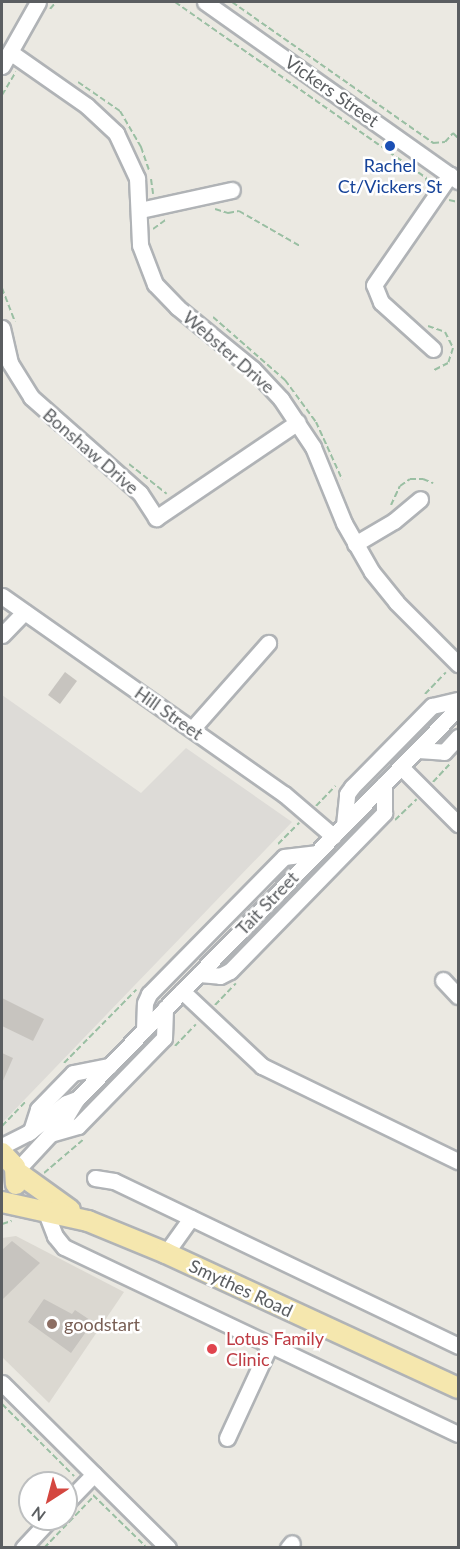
<!DOCTYPE html>
<style>
body{margin:0}
#map{position:relative;width:460px;height:1549px;overflow:hidden;background:#ebe9e2;font-family:Lato,sans-serif}
div>[style]{position:absolute}
[style*='--x']{left:calc(var(--x)*1px);top:calc(var(--y)*1px);width:calc(var(--w)*1px);rotate:calc(var(--a)*1deg)}
.industrial>*{inset:0;background:#dddbd7}
.education>*{inset:0;background:#dbd8d1}
.building>*{inset:0;background:#c7c4bf}
.path>*{height:2px;margin-top:-1px;transform-origin:0;background:repeating-linear-gradient(90deg,#9abfa3 0 6px,transparent 0 9px)}
.roads{filter:drop-shadow(2px 0 #b0b3b6) drop-shadow(-2px 0 #b0b3b6) drop-shadow(0 2px #b0b3b6) drop-shadow(0 -2px #b0b3b6)}
.minor>*{height:15px;margin:-7.5px;padding:0 7.5px;transform-origin:7.5px;border-radius:7.5px;background:#fff}
.major>*{height:20px;margin:-10px;padding:0 10px;transform-origin:10px;border-radius:10px;background:#f5e7ae}
.dots>*{width:16px;height:16px;translate:-50% -50%;box-sizing:border-box;border:3px solid #fff;border-radius:50%}
span{translate:-50% -50%;white-space:nowrap;text-align:center;line-height:1.15;-webkit-text-stroke:5px #fff;paint-order:stroke}
.street-label{font-size:18px;color:#5b5e61}
.transit-label{font-size:18px;color:#164399}
.education-label{font-size:18px;color:#785e54}
.left{translate:0 -50%;text-align:left}
.health-label{font-size:18px;color:#be3a42}
.frame{position:absolute;inset:0;border:3px solid #5b5e61;pointer-events:none}
.north{position:absolute;left:18px;top:1471px;width:60px;height:60px;box-sizing:border-box;background:#fff;border:2px solid #bdbfc0;border-radius:50%;rotate:216deg;font-size:16px;font-weight:700;line-height:24px;text-align:center;color:#5b5e61}
.north::after{content:'';display:block;margin:auto;width:21px;height:27px;background:#d44740;clip-path:polygon(50% 0,100% 100%,50% 72%,0 100%)}
</style>
<div id="map">
<div class="industrial">
<div style="clip-path:polygon(2px 695px,141px 793px,186px 748px,292px 822px,2px 1123px)"></div>
</div>
<div class="education">
<div style="clip-path:polygon(16px 1236px,124px 1292px,49px 1403px,2px 1357px,2px 1238px)"></div>
</div>
<div class="building">
<div style="clip-path:polygon(65px 672px,77px 681px,60px 704px,48px 695px)"></div>
<div style="clip-path:polygon(2px 998px,44px 1019px,33px 1041px,2px 1026px)"></div>
<div style="clip-path:polygon(2px 1053px,13px 1058px,2px 1083px)"></div>
<div style="clip-path:polygon(12px 1241px,40px 1263px,2px 1300px,2px 1250px)"></div>
<div style="clip-path:polygon(44px 1299px,72px 1314px,75px 1310px,93px 1322px,71px 1353px,28px 1322px)"></div>
</div>
<div class="path">
<div style="--x:175;--y:2;--w:307;--a:35"></div>
<div style="--x:426;--y:178;--w:8;--a:83"></div>
<div style="--x:232;--y:2;--w:246;--a:35"></div>
<div style="--x:433;--y:143;--w:12;--a:-5"></div>
<div style="--x:445;--y:142;--w:12;--a:-48"></div>
<div style="--x:453;--y:133;--w:7;--a:45"></div>
<div style="--x:50;--y:9;--w:9;--a:-49"></div>
<div style="--x:78;--y:82;--w:51;--a:34.6"></div>
<div style="--x:120;--y:111;--w:42;--a:59.7"></div>
<div style="--x:141;--y:147;--w:24;--a:71"></div>
<div style="--x:2;--y:95;--w:27;--a:-59"></div>
<div style="--x:151;--y:179;--w:15;--a:82"></div>
<div style="--x:449;--y:200;--w:9;--a:13"></div>
<div style="--x:215;--y:209;--w:14;--a:17"></div>
<div style="--x:228;--y:213;--w:11;--a:-10"></div>
<div style="--x:239;--y:211;--w:70;--a:29.8"></div>
<div style="--x:153;--y:229;--w:17;--a:-36"></div>
<div style="--x:2;--y:288;--w:36;--a:69"></div>
<div style="--x:213;--y:317;--w:96;--a:41.2"></div>
<div style="--x:285;--y:380;--w:52;--a:53.6"></div>
<div style="--x:316;--y:422;--w:63;--a:65.5"></div>
<div style="--x:428;--y:326;--w:18;--a:19"></div>
<div style="--x:445;--y:332;--w:18;--a:63"></div>
<div style="--x:453;--y:348;--w:16;--a:108"></div>
<div style="--x:448;--y:363;--w:16;--a:153"></div>
<div style="--x:129;--y:464;--w:48;--a:38.3"></div>
<div style="--x:391;--y:505;--w:21;--a:-65"></div>
<div style="--x:400;--y:486;--w:12;--a:-35"></div>
<div style="--x:410;--y:479;--w:13;--a:0"></div>
<div style="--x:423;--y:479;--w:11;--a:22"></div>
<div style="--x:425;--y:694;--w:30;--a:-46"></div>
<div style="--x:433;--y:782;--w:25;--a:-47"></div>
<div style="--x:316;--y:806;--w:28;--a:-46"></div>
<div style="--x:395;--y:820;--w:30;--a:-44"></div>
<div style="--x:278;--y:844;--w:30;--a:-45"></div>
<div style="--x:215;--y:1005;--w:30;--a:-46"></div>
<div style="--x:175;--y:1046;--w:30;--a:-46"></div>
<div style="--x:64;--y:1063;--w:103;--a:-45.4"></div>
<div style="--x:2;--y:1126;--w:35;--a:-46"></div>
<div style="--x:44;--y:1173;--w:54;--a:-40.5"></div>
<div style="--x:2;--y:1224;--w:10;--a:-17"></div>
<div style="--x:2;--y:1404;--w:102;--a:45"></div>
<div style="--x:93;--y:1495;--w:73;--a:44.4"></div>
<div style="--x:44;--y:1548;--w:72;--a:-46.1"></div>
</div>
<div class="roads">
<div class="minor">
<div style="--x:205;--y:2;--w:310;--a:35.3"></div>
<div style="--x:10;--y:52;--w:94;--a:35"></div>
<div style="--x:87;--y:106;--w:40;--a:43"></div>
<div style="--x:116;--y:133;--w:50;--a:65"></div>
<div style="--x:137;--y:178;--w:67;--a:87.4"></div>
<div style="--x:140;--y:245;--w:42;--a:69"></div>
<div style="--x:155;--y:284;--w:32;--a:46"></div>
<div style="--x:177;--y:307;--w:98;--a:39.2"></div>
<div style="--x:253;--y:369;--w:41;--a:47"></div>
<div style="--x:281;--y:399;--w:58;--a:56.3"></div>
<div style="--x:313;--y:447;--w:82;--a:67.8"></div>
<div style="--x:344;--y:523;--w:56;--a:60.3"></div>
<div style="--x:372;--y:572;--w:38;--a:51"></div>
<div style="--x:396;--y:602;--w:88;--a:45"></div>
<div style="--x:2;--y:66;--w:73;--a:-60.6"></div>
<div style="--x:140;--y:210;--w:94;--a:-12.3"></div>
<div style="--x:2;--y:328;--w:36;--a:77"></div>
<div style="--x:10;--y:363;--w:40;--a:58"></div>
<div style="--x:31;--y:397;--w:145;--a:41.4"></div>
<div style="--x:140;--y:493;--w:30;--a:57"></div>
<div style="--x:156;--y:518;--w:171;--a:-34.1"></div>
<div style="--x:433;--y:349;--w:70;--a:-137.9"></div>
<div style="--x:381;--y:302;--w:18;--a:-112"></div>
<div style="--x:374;--y:285;--w:134;--a:-55.4"></div>
<div style="--x:355;--y:544;--w:45;--a:-30.5"></div>
<div style="--x:394;--y:521;--w:34;--a:-40"></div>
<div style="--x:2;--y:596;--w:345;--a:35.1"></div>
<div style="--x:284;--y:794;--w:65;--a:40.6"></div>
<div style="--x:2;--y:635;--w:32;--a:-46"></div>
<div style="--x:192;--y:729;--w:115;--a:-48.5"></div>
<div style="--x:418;--y:750;--w:26;--a:4"></div>
<div style="--x:444;--y:752;--w:21;--a:-47"></div>
<div style="--x:401;--y:767;--w:81;--a:45"></div>
<div style="--x:344;--y:825;--w:31;--a:-84"></div>
<div style="--x:347;--y:794;--w:9;--a:-54"></div>
<div style="--x:352;--y:787;--w:114;--a:-45.4"></div>
<div style="--x:432;--y:706;--w:27;--a:-13"></div>
<div style="--x:199;--y:974;--w:21;--a:5"></div>
<div style="--x:220;--y:976;--w:11;--a:-27"></div>
<div style="--x:230;--y:971;--w:221;--a:-45.7"></div>
<div style="--x:384;--y:813;--w:29;--a:-90"></div>
<div style="--x:443;--y:980;--w:22;--a:47"></div>
<div style="--x:182;--y:991;--w:110;--a:43.2"></div>
<div style="--x:262;--y:1066;--w:218;--a:25.9"></div>
<div style="--x:144;--y:1030;--w:27;--a:-88"></div>
<div style="--x:145;--y:1003;--w:10;--a:-66"></div>
<div style="--x:149;--y:994;--w:192;--a:-45.4"></div>
<div style="--x:284;--y:857;--w:32;--a:-7"></div>
<div style="--x:31;--y:1131;--w:23;--a:-72"></div>
<div style="--x:38;--y:1109;--w:50;--a:-45.8"></div>
<div style="--x:73;--y:1073;--w:37;--a:-11"></div>
<div style="--x:50;--y:1134;--w:29;--a:-16"></div>
<div style="--x:78;--y:1126;--w:123;--a:-45.7"></div>
<div style="--x:164;--y:1038;--w:30;--a:-88"></div>
<div style="--x:2;--y:1146;--w:29;--a:-27"></div>
<div style="--x:28;--y:1133;--w:48;--a:-38.3"></div>
<div style="--x:66;--y:1103;--w:12;--a:-20"></div>
<div style="--x:17;--y:1170;--w:72;--a:-47.2"></div>
<div style="--x:66;--y:1117;--w:21;--a:-59"></div>
<div style="--x:77;--y:1099;--w:546;--a:-45.74"></div>
<div style="--x:95;--y:1178;--w:19;--a:9"></div>
<div style="--x:114;--y:1181;--w:382;--a:25.6"></div>
<div style="--x:45;--y:1210;--w:28;--a:69"></div>
<div style="--x:55;--y:1236;--w:14;--a:51"></div>
<div style="--x:64;--y:1247;--w:436;--a:25.4"></div>
<div style="--x:166;--y:1253;--w:43;--a:-54.5"></div>
<div style="--x:2;--y:1383;--w:234;--a:44.8"></div>
<div style="--x:227;--y:1438;--w:102;--a:-65.2"></div>
<div style="--x:66;--y:1503;--w:40;--a:-46"></div>
<div style="--x:23;--y:1548;--w:40;--a:-47"></div>
<div style="--x:288;--y:1548;--w:6;--a:-51"></div>
</div>
<div class="major">
<div style="--x:2;--y:1153;--w:19;--a:47"></div>
<div style="--x:15;--y:1167;--w:17;--a:87"></div>
<div style="--x:17;--y:1172;--w:65;--a:35.6"></div>
<div style="--x:2;--y:1202;--w:88;--a:12.5"></div>
<div style="--x:88;--y:1221;--w:84;--a:22.3"></div>
<div style="--x:166;--y:1253;--w:322;--a:24.8"></div>
</div>
</div>
<div class="dots">
<div style="left:390px;top:146px;background:#1a4fb4"></div>
<div style="left:52px;top:1324px;background:#8d6e63"></div>
<div style="left:212px;top:1349px;background:#e0444e"></div>
</div>
<div class="street-label">
<span style="left:332px;top:91px;rotate:35deg">Vickers Street</span>
<span style="left:229px;top:352px;rotate:41deg">Webster Drive</span>
<span style="left:91px;top:451px;rotate:41deg">Bonshaw Drive</span>
<span style="left:169px;top:713px;rotate:35deg">Hill Street</span>
<span style="left:267px;top:903px;rotate:-46deg">Tait Street</span>
<span style="left:241px;top:1288px;rotate:25deg">Smythes Road</span>
</div>
<div class="transit-label">
<span style="left:390px;top:176px">Rachel<br>Ct/Vickers St</span>
</div>
<div class="education-label">
<span class="left" style="left:64px;top:1324px">goodstart</span>
</div>
<div class="health-label">
<span class="left" style="left:226px;top:1349px">Lotus Family<br>Clinic</span>
</div>
<div class="frame"></div>
<div class="north">N</div>
</div>
